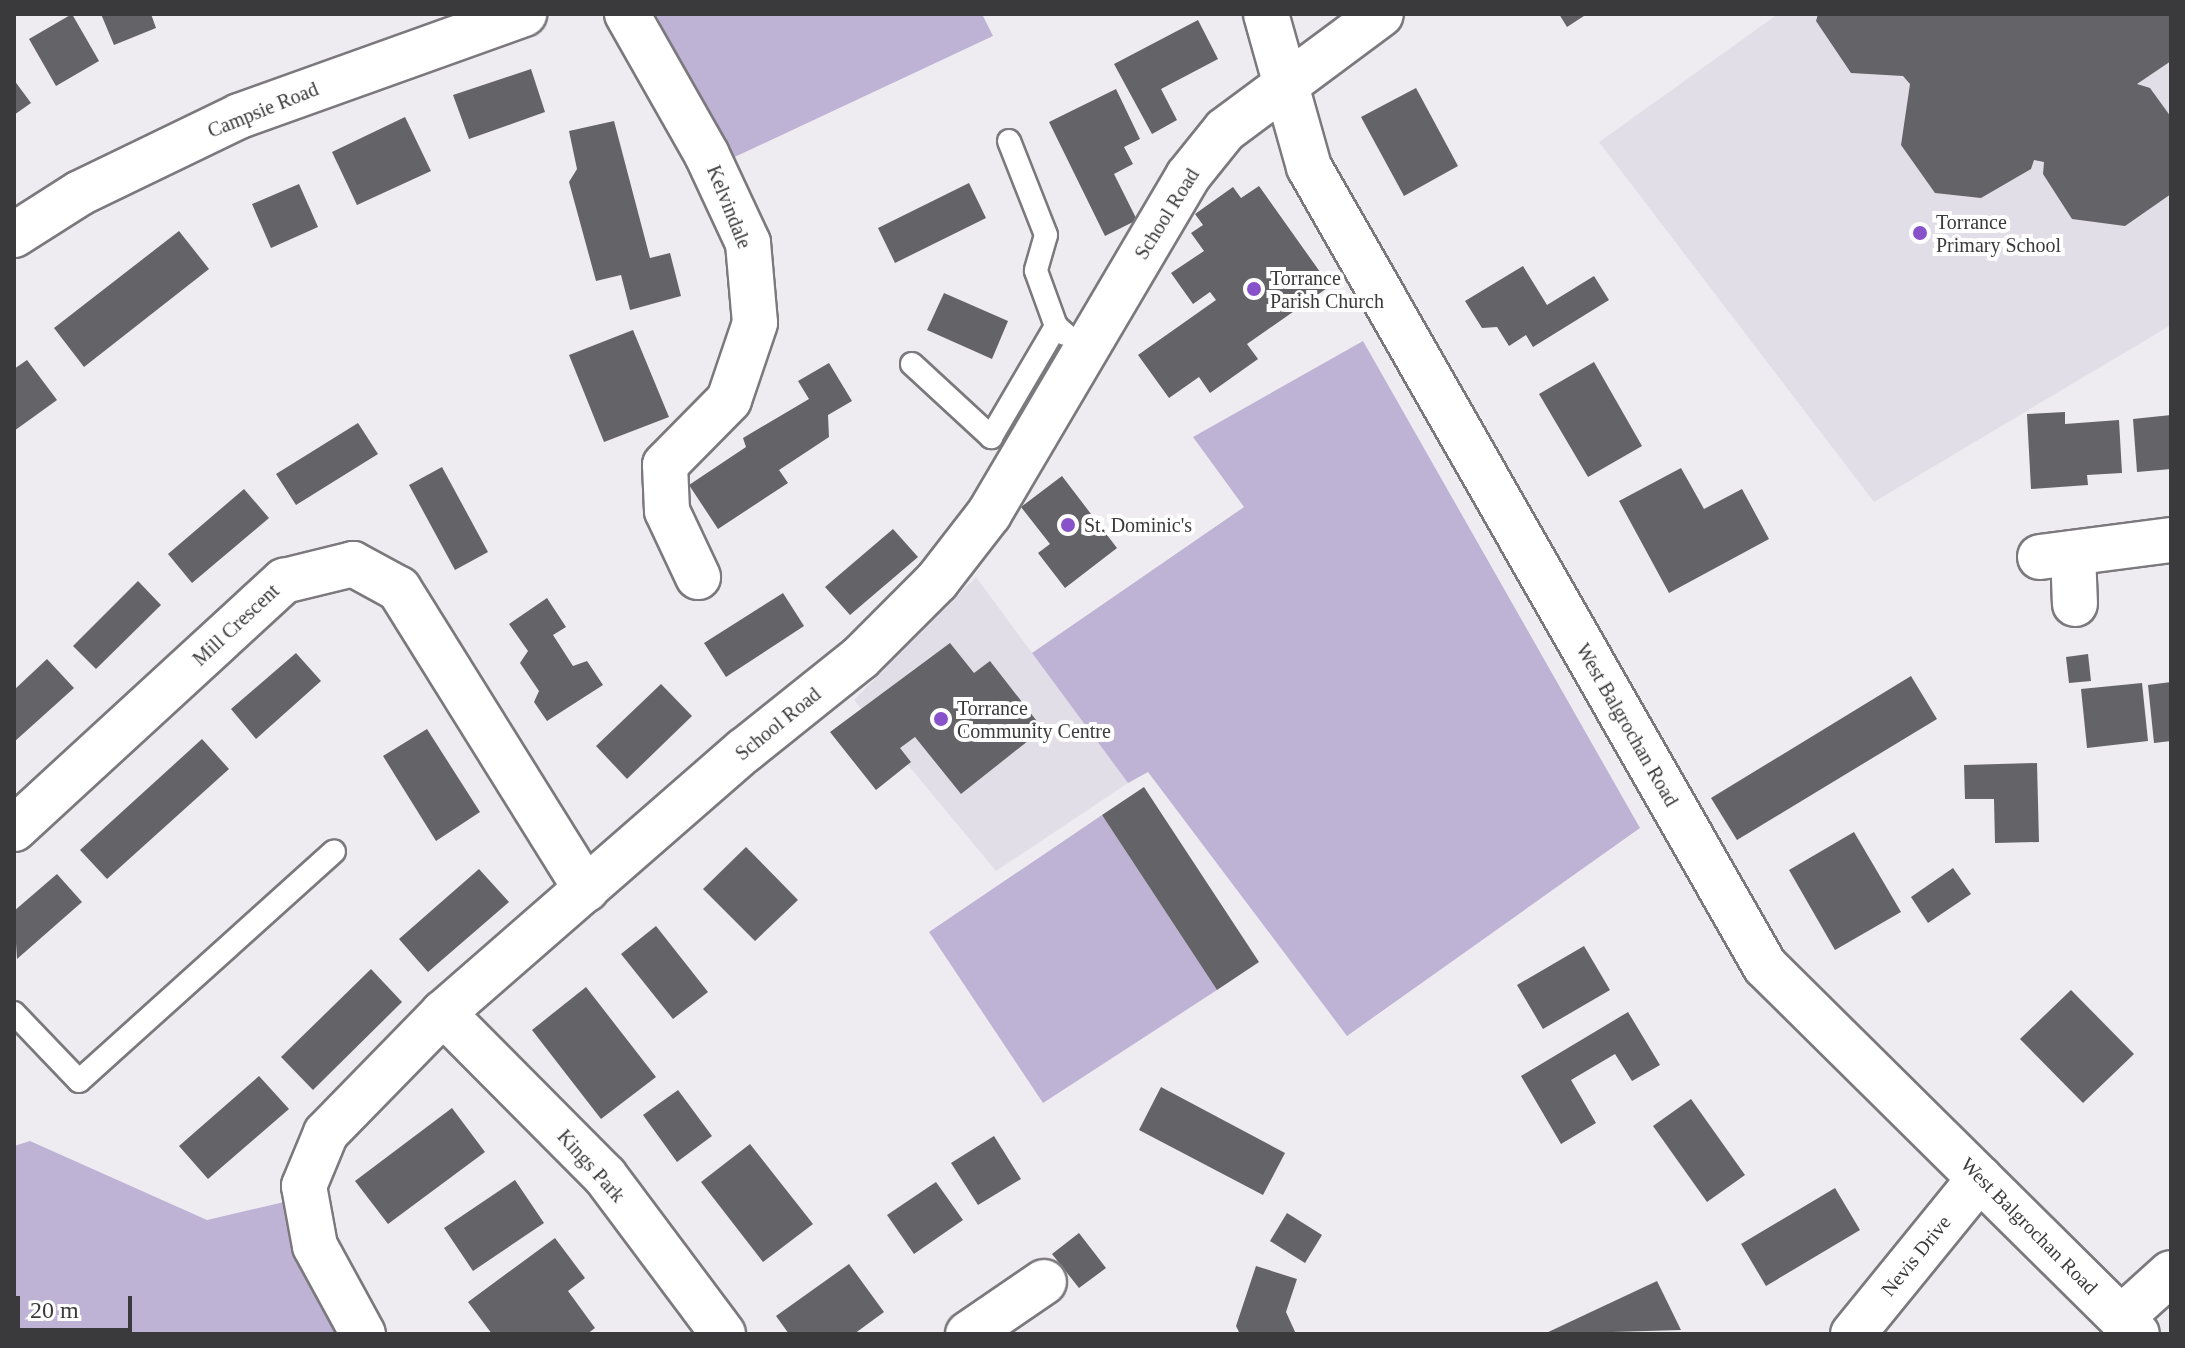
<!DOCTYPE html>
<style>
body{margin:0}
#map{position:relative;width:2185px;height:1348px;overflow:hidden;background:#eeecf1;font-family:Georgia,serif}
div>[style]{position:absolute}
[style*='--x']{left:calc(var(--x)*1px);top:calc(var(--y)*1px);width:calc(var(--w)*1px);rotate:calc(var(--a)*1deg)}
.built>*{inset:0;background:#e2dee8}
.green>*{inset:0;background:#bfb3d5}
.building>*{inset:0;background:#646367}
.roads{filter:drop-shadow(2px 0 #7b797d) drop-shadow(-2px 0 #7b797d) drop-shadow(0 2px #7b797d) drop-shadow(0 -2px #7b797d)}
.lane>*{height:22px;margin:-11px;padding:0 11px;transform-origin:11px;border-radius:11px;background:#fff}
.street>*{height:44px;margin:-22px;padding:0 22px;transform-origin:22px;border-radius:22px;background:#fff}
.secondary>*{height:44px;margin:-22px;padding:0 22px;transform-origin:22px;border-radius:22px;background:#fff}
.dots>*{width:22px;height:22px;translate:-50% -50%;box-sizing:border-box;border:4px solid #fff;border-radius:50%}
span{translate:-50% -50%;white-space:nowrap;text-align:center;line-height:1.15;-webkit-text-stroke:8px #fff;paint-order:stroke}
.street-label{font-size:20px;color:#3a393b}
.poi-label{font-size:20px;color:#3a393b}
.left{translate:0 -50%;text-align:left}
.frame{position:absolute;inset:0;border:16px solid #3a393b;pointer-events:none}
.scale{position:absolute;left:16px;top:1296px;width:116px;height:36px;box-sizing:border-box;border:4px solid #3a393b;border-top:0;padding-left:10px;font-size:24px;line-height:28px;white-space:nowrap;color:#3a393b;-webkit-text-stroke:6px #fff;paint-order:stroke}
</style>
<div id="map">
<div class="built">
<div style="clip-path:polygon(1778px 14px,2171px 14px,2171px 325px,1874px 502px,1599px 142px)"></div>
<div style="clip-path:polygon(976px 577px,1128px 783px,996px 871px,854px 700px)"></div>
</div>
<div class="green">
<div style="clip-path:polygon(656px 14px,982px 14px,993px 36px,726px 161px)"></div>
<div style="clip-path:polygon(1363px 341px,1640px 828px,1347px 1036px,1148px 772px,1128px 783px,1032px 653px,1244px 507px,1193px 437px)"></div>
<div style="clip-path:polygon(1102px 815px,1217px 990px,1043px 1103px,929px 932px)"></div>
<div style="clip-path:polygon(30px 1141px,207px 1220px,306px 1197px,386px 1334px,14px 1334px,14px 1146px)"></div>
</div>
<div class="building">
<div style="clip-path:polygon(72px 14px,99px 61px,56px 86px,29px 39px)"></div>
<div style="clip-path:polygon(101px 14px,151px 14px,156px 28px,114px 45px)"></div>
<div style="clip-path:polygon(1559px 14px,1587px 14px,1567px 27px)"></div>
<div style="clip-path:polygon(1818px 14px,2171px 14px,2171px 61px,2137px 84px,2150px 88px,2171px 117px,2171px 194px,2125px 226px,2072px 219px,2043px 174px,2044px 162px,2034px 160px,2031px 169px,1981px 198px,1935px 193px,1901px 145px,1910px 84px,1903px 76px,1851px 73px,1816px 21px)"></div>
<div style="clip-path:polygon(1198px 20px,1218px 59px,1161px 89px,1177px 120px,1152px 134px,1114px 64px)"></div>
<div style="clip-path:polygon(531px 69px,545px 112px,469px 139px,453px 95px)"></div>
<div style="clip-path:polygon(14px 80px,31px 103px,14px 115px)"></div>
<div style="clip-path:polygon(1416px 88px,1458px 166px,1404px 196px,1361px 117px)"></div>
<div style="clip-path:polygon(1116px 89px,1140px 139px,1124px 147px,1133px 164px,1114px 174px,1137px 220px,1105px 236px,1049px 122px)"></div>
<div style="clip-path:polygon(405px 117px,431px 171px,357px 205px,332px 152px)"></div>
<div style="clip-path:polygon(614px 121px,650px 258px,670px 253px,681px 296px,630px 310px,621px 275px,596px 281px,569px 182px,577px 169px,569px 131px)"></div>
<div style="clip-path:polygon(969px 183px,986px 218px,895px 263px,878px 228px)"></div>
<div style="clip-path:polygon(299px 184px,318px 227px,271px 248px,252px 204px)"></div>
<div style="clip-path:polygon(1259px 186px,1330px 286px,1247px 344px,1258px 359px,1210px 393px,1199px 377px,1169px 398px,1138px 355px,1216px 300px,1210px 292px,1193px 304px,1171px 273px,1204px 251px,1191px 233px,1203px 225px,1195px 214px,1233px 187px,1241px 198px)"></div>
<div style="clip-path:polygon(179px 231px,209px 269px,84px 367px,54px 328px)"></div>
<div style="clip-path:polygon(1523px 266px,1547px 305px,1594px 276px,1609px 300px,1533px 347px,1526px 335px,1509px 346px,1497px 327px,1482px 328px,1465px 301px)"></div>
<div style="clip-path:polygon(944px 293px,1008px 321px,992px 359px,927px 330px)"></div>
<div style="clip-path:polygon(633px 330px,669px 417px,604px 442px,569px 355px)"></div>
<div style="clip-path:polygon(27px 360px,57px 400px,14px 431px,14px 369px)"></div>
<div style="clip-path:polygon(1594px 362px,1642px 446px,1588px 477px,1539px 394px)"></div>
<div style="clip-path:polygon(829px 363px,852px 401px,828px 415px,829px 437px,779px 470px,788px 483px,718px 529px,689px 485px,746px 447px,743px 438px,809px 399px,798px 381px)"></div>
<div style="clip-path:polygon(2065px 412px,2065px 424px,2119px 420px,2122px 473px,2087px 475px,2088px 485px,2031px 489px,2027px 414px)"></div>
<div style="clip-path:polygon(2171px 415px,2171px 469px,2137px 472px,2133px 419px)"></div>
<div style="clip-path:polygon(358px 423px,378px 454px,296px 505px,276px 474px)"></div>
<div style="clip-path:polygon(442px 467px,488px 552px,455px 570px,409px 485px)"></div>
<div style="clip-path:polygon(1681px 468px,1704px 509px,1742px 489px,1769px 539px,1669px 593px,1619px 501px)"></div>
<div style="clip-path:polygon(1062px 476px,1117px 548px,1065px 588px,1038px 553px,1050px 544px,1021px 507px)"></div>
<div style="clip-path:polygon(244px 489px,269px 518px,192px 583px,168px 554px)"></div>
<div style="clip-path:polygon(893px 529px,918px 557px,850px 615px,825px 587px)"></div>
<div style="clip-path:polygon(138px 581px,161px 605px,96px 669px,73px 646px)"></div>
<div style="clip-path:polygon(783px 593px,804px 626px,726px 677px,704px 643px)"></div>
<div style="clip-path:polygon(547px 598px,566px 627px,553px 635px,573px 666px,587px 661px,603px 685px,547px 721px,534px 702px,539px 691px,520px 663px,528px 651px,509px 624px)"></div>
<div style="clip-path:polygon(950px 643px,974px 673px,990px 661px,1043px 729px,961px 794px,915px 737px,900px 748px,911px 762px,876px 790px,830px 732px)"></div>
<div style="clip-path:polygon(296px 653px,321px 681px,256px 739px,231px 709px)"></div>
<div style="clip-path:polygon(2088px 654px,2091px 681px,2069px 683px,2066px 657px)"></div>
<div style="clip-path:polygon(47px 659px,74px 688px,14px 742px,14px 690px)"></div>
<div style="clip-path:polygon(1911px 676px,1937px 719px,1737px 840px,1711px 798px)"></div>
<div style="clip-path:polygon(2171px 682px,2171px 741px,2154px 743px,2148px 685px)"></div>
<div style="clip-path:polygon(2142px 683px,2148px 741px,2087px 748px,2081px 689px)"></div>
<div style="clip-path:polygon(661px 684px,692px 716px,627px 779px,596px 746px)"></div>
<div style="clip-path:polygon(427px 729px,480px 812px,436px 841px,383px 756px)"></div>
<div style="clip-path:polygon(202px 739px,229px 769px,107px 879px,80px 850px)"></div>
<div style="clip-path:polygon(2037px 763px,2039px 842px,1995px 843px,1994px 799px,1965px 799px,1964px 765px)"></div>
<div style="clip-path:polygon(1144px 787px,1259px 962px,1217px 990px,1102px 815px)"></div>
<div style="clip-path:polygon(1854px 832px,1901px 912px,1835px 950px,1789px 870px)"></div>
<div style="clip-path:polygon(746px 847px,798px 900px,755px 941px,703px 889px)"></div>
<div style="clip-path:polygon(1953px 868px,1971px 894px,1928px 923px,1911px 897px)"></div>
<div style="clip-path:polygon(479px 869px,509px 902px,428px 972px,399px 939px)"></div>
<div style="clip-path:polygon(57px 874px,82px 902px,17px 959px,14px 911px)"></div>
<div style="clip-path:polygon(656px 926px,708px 992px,673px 1019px,621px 954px)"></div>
<div style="clip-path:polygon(1584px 946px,1610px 990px,1543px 1029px,1517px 985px)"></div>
<div style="clip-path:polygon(371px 969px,402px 1002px,313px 1090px,281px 1057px)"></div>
<div style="clip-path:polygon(586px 987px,656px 1077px,601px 1119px,532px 1030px)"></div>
<div style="clip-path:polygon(2071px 990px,2134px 1054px,2083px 1103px,2020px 1039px)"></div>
<div style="clip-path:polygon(1628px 1012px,1660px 1065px,1632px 1081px,1615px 1054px,1571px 1080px,1596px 1123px,1561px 1144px,1521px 1076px)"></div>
<div style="clip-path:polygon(259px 1076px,289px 1109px,208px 1179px,179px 1146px)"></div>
<div style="clip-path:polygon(1161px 1087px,1285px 1153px,1263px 1195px,1139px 1130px)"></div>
<div style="clip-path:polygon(678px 1090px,712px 1136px,677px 1162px,643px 1115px)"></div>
<div style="clip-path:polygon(1691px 1099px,1745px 1175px,1707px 1202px,1653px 1126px)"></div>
<div style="clip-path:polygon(452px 1108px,485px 1152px,388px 1224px,355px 1181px)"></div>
<div style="clip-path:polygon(994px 1136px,1021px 1179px,978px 1205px,951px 1163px)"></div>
<div style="clip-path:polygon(750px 1144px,813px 1224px,763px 1262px,701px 1182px)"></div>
<div style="clip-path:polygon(515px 1180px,544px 1223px,473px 1271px,444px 1228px)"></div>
<div style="clip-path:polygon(936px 1182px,963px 1220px,914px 1254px,887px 1215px)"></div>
<div style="clip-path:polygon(1835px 1188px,1860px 1230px,1766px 1286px,1741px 1244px)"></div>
<div style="clip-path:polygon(1287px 1213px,1322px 1235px,1305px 1263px,1270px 1241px)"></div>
<div style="clip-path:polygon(1079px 1233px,1106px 1268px,1079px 1288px,1052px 1254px)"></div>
<div style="clip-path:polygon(555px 1238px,585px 1278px,568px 1291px,595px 1328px,587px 1334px,492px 1334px,468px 1302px)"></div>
<div style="clip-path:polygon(849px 1264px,884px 1312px,854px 1334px,789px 1334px,776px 1316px)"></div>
<div style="clip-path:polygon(1256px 1266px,1297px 1279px,1286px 1312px,1296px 1334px,1240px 1334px,1236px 1326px)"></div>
<div style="clip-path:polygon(1657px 1281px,1681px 1330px,1544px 1334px)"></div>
</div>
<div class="roads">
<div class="lane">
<div style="--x:1009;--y:141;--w:101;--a:68.5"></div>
<div style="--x:1046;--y:235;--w:37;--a:106"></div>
<div style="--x:1036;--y:271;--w:59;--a:70"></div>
<div style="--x:1056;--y:326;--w:12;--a:42"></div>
<div style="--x:912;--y:364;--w:108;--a:42.7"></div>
<div style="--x:991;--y:437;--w:129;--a:-59.6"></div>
<div style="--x:14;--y:1013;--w:94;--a:46.3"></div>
<div style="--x:79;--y:1081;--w:343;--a:-42"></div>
</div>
<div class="street">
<div style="--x:627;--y:14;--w:162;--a:60.4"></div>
<div style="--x:707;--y:155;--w:97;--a:65"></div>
<div style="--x:748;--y:243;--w:80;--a:85"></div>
<div style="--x:755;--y:323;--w:81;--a:108.7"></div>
<div style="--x:729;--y:400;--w:91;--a:134.6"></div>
<div style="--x:665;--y:465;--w:46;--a:87.5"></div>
<div style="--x:667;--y:511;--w:73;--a:64.8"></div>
<div style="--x:1266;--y:14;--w:159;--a:74.3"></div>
<div style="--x:1309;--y:167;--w:920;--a:60.29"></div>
<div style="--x:1765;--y:966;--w:523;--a:44.69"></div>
<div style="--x:2073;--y:553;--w:51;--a:87.8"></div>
<div style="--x:2040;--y:557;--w:132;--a:-7.4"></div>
<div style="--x:14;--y:829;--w:367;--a:-42.6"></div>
<div style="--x:284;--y:581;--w:71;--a:-13.8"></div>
<div style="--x:353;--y:564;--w:52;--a:28.5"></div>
<div style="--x:399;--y:589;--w:354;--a:58.1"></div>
<div style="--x:443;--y:1013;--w:230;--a:45.2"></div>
<div style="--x:605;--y:1176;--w:197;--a:53.2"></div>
<div style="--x:2121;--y:1318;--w:67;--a:-42"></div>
<div style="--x:363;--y:1334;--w:100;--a:-118.6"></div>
<div style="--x:315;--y:1246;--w:61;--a:-100.4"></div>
<div style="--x:304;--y:1186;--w:57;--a:-67.5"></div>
<div style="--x:326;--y:1133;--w:168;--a:-45.7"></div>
<div style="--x:443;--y:1013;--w:400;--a:-41.1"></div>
<div style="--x:745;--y:750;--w:147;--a:-38.7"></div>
<div style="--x:860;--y:658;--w:109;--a:-45"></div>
<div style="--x:937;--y:581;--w:85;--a:-52.2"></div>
<div style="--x:989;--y:514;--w:392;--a:-59.5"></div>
<div style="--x:1188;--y:176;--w:59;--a:-51.2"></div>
<div style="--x:1225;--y:130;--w:194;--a:-36.6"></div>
<div style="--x:968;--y:1334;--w:92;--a:-34.4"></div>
<div style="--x:1853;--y:1334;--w:201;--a:-50.9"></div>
</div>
<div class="secondary">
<div style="--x:14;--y:235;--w:78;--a:-32.5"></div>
<div style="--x:80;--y:193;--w:177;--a:-25.8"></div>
<div style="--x:239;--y:116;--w:303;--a:-19.7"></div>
</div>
</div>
<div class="dots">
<div style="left:1920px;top:233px;background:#8853ca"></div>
<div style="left:1254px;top:289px;background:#8853ca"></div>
<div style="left:1068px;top:525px;background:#8853ca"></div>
<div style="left:941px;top:719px;background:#8853ca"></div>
</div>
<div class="street-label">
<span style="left:263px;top:110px;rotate:-22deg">Campsie Road</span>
<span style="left:729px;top:207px;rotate:68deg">Kelvindale</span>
<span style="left:1167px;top:214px;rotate:-58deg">School Road</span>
<span style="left:236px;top:625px;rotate:-43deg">Mill Crescent</span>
<span style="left:778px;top:724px;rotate:-39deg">School Road</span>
<span style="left:1627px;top:725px;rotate:60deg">West Balgrochan Road</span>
<span style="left:591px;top:1166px;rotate:48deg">Kings Park</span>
<span style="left:2029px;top:1226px;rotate:45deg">West Balgrochan Road</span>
<span style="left:1916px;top:1256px;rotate:-51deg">Nevis Drive</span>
</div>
<div class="poi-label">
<span class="left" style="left:1936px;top:234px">Torrance<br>Primary School</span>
<span class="left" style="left:1270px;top:290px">Torrance<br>Parish Church</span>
<span class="left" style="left:1084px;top:525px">St. Dominic's</span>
<span class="left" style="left:957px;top:720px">Torrance<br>Community Centre</span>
</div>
<div class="frame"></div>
<div class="scale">20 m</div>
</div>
